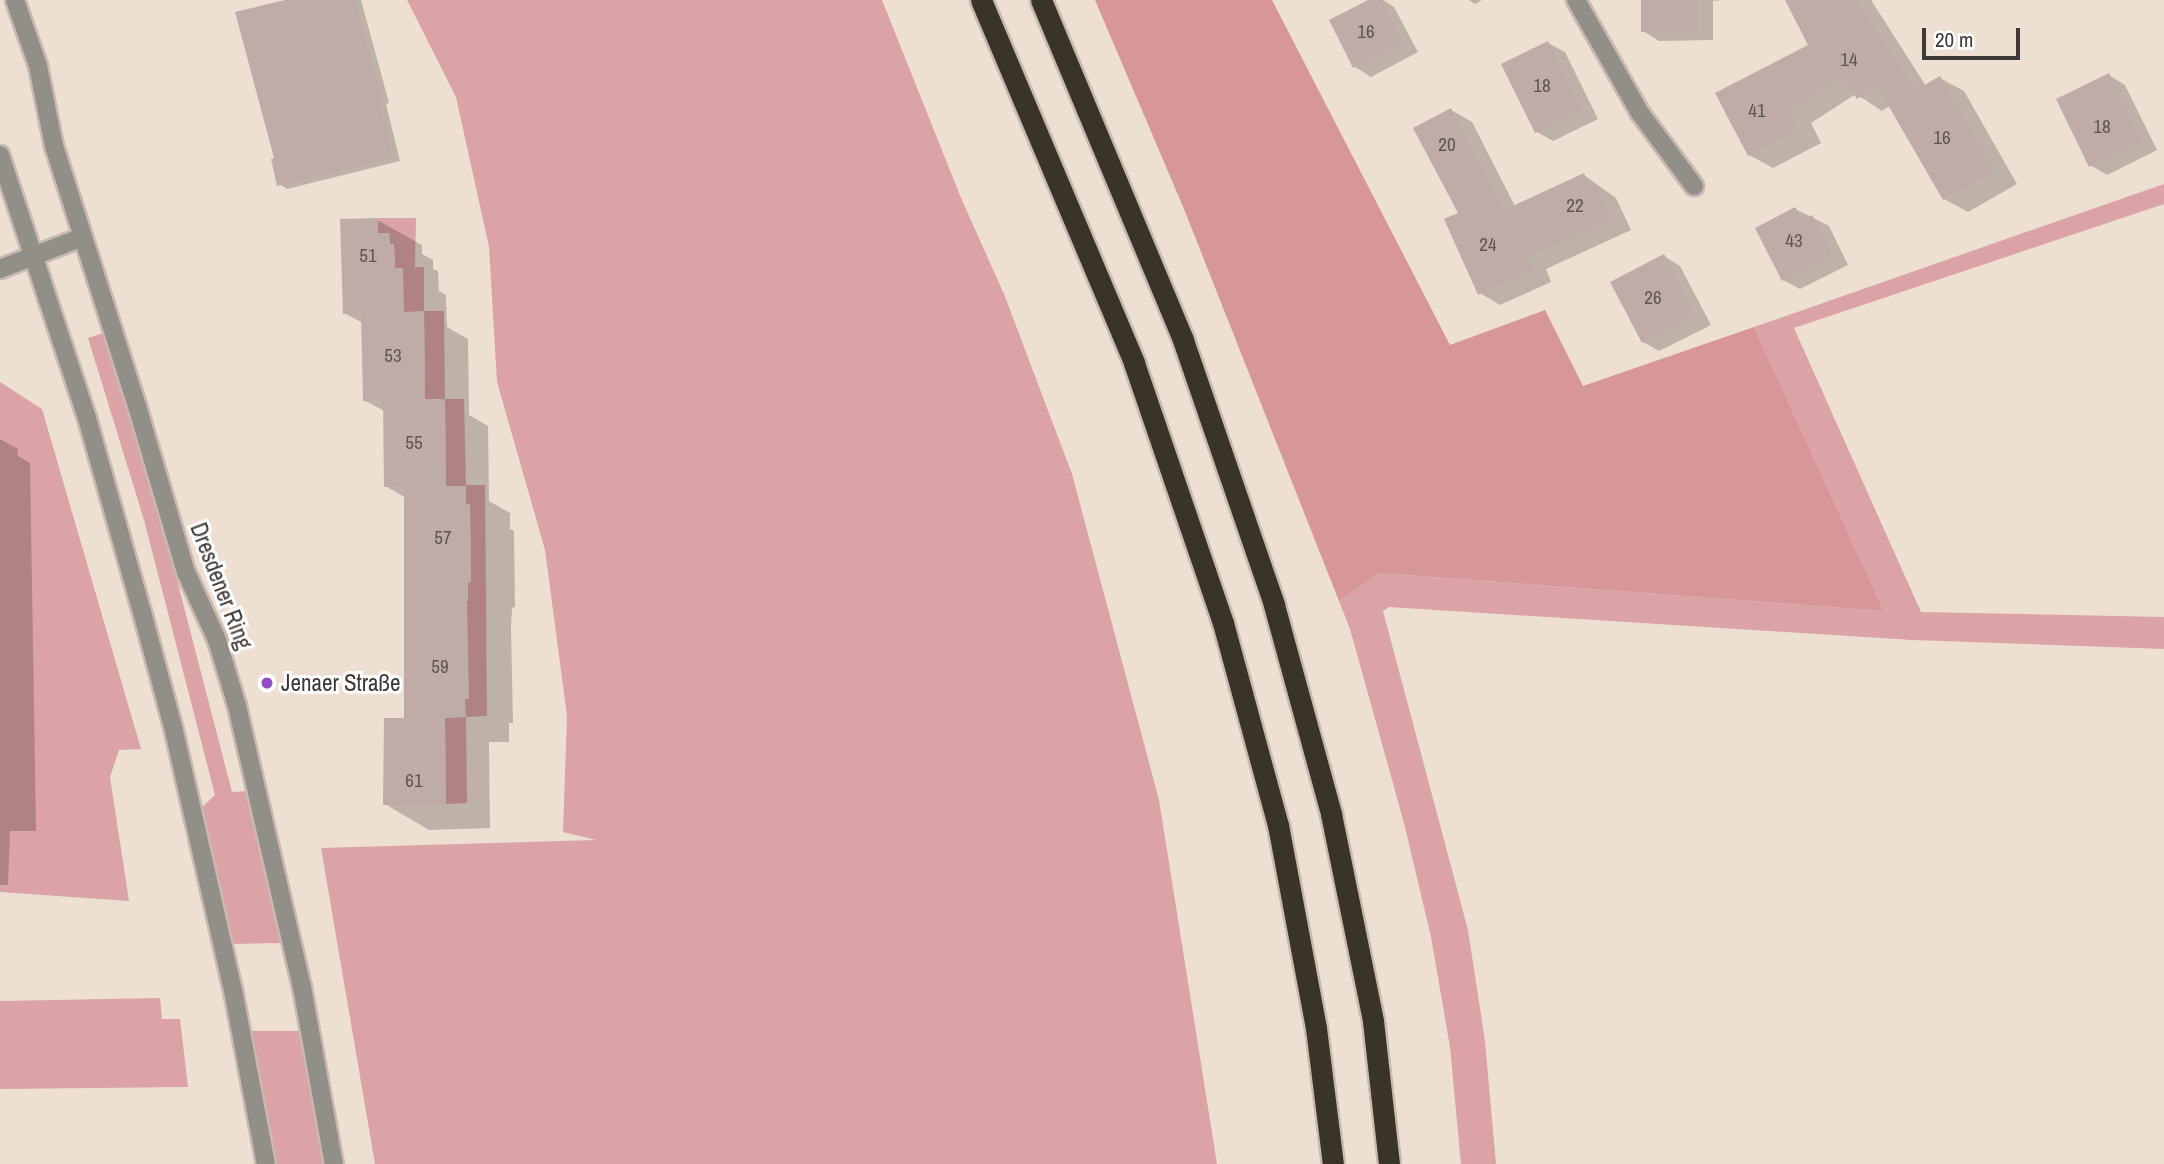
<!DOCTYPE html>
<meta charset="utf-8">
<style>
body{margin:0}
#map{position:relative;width:2164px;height:1164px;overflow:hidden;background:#eedfd3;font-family:"Archivo Narrow",sans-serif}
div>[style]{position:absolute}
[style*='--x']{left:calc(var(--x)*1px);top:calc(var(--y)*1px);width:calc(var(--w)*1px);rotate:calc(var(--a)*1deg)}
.green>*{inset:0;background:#dba3a6}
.forest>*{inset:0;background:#d6969a}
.shadow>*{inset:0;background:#0003}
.building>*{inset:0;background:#bfaca7}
.roads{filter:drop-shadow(2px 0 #c8bab0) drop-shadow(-2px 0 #c8bab0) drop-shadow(0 2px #c8bab0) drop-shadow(0 -2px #c8bab0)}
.minor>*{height:18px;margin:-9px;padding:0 9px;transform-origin:9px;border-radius:9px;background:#928e88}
.highway>*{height:21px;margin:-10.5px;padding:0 10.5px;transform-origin:10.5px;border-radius:10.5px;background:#3a3427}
.dots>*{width:19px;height:19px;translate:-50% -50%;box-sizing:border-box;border:4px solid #fff;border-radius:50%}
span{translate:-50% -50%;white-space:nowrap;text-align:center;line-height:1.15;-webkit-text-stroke:6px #fff;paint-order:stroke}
.number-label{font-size:19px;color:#5f5652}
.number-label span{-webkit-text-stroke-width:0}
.street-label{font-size:23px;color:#3f3935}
.poi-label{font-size:23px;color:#3f3935}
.left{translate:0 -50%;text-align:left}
.scale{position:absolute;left:1922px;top:28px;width:98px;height:32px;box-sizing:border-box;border:4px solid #3f3935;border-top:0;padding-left:9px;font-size:21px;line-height:24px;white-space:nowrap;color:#3f3935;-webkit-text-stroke:5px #fff;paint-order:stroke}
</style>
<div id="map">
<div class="green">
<div style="clip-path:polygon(407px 0,882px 0,961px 198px,1004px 294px,1072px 474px,1159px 800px,1217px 1164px,375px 1164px,321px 848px,596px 840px,563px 832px,567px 716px,545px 550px,497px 382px,489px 247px,456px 97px)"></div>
<div style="clip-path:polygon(2164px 184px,2164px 204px,1794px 328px,1921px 612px,2164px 617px,2164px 649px,1912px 640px,1389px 607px,1383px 611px,1468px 930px,1485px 1041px,1496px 1164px,1461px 1164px,1450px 1047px,1431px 937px,1404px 823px,1350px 629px,1339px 601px,1380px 573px,1884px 611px,1754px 327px)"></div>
<div style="clip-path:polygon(378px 218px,416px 218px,415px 267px,424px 267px,424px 311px,444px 311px,445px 399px,464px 399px,466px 485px,485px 485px,487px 716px,466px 717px,467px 803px,446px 804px,445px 718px,465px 717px,465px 699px,469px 698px,464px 601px,468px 601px,468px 583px,471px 582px,470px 504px,466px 504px,466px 486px,446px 486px,445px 399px,425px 399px,424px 312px,404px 312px,395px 268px,394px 245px,390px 244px,389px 233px,378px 233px)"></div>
<div style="clip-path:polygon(106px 332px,155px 495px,232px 792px,249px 791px,284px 943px,232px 944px,201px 808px,215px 795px,144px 520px,88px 338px)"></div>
<div style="clip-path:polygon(0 382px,42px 409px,141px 749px,119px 750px,110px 777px,129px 901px,0 892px)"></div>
<div style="clip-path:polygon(160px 998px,162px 1019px,180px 1019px,188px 1087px,0 1089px,0 1001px)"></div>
<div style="clip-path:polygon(250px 1031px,301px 1031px,325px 1164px,274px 1164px)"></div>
</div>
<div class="forest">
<div style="clip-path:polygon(1095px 0,1272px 0,1450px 345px,1545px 310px,1583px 386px,1754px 327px,1884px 611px,1380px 573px,1339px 601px,1184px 209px)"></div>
</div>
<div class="shadow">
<div style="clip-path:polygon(292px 0,361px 0,389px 103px,386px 104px,400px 161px,287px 189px,279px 184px,276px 159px)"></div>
<div style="clip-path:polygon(1372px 0,1383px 0,1394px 7px,1418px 52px,1371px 77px,1355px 67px)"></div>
<div style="clip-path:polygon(1469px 0,1482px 0,1475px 4px)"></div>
<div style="clip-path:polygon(1643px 0,1721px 0,1713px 1px,1713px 40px,1659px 41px,1643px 31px)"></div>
<div style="clip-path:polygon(1787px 0,1871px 0,1926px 86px,1940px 78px,1964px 91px,2017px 184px,1968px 212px,1944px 199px,1891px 105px,1882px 111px,1856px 94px,1811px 123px,1821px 143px,1773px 168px,1749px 155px,1810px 46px)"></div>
<div style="clip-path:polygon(1548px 43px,1565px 52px,1598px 119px,1553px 141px,1537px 132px)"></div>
<div style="clip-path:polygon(2109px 75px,2125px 85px,2157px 150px,2107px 175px,2090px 165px)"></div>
<div style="clip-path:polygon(1451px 110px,1472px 122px,1515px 206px,1584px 175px,1616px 198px,1631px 230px,1546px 269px,1551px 282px,1500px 305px,1480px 293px,1461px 213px)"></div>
<div style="clip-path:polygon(1795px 209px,1829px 226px,1848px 265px,1800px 289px,1783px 280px)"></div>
<div style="clip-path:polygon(377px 220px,422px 245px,422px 254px,433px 260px,433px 269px,438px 271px,439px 291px,446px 295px,447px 327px,468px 339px,469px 415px,488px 426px,489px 501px,510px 513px,510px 529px,514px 531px,515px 607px,512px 608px,511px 628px,513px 723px,509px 723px,509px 742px,489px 742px,490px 828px,429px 830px,385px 804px,406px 720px,406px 498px,385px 486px,384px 411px,364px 400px,363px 323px,344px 313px)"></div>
<div style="clip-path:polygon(1664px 256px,1680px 266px,1711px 325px,1659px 351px,1643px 342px)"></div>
<div style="clip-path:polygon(0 439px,18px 449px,18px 456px,30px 463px,36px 831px,10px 831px,8px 885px,0 885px)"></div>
</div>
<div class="building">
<div style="clip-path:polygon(285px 0,355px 0,382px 99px,379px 100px,393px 157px,277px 186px,271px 159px,274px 158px,235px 12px)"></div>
<div style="clip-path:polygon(1368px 0,1381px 0,1403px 43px,1353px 68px,1329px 20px)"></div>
<div style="clip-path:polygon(1641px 0,1697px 0,1697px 32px,1641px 32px)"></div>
<div style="clip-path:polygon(1785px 0,1856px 0,1916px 90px,1940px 76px,1995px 171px,1943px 200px,1877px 86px,1857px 99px,1841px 76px,1789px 110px,1799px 130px,1748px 156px,1715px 93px,1808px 45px)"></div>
<div style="clip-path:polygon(1548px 41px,1582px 109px,1535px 133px,1501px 64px)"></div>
<div style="clip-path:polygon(2109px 73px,2142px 141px,2089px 167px,2056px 99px)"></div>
<div style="clip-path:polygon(1451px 108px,1504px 210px,1584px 173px,1590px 187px,1596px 184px,1612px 219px,1526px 258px,1532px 270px,1478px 295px,1444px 219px,1458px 213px,1413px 128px)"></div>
<div style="clip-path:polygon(1795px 207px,1802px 220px,1812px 215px,1833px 255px,1782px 281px,1755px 228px)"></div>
<div style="clip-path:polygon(378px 218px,378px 233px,389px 233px,390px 244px,394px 244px,395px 268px,403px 268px,404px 312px,424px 311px,425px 399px,445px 399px,446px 486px,466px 486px,466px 504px,470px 504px,471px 582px,468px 583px,467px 601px,469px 699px,465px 699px,466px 717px,445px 718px,446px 804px,383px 805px,384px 718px,404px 718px,404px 487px,384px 487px,383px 400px,363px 401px,361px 313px,343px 314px,340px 219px)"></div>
<div style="clip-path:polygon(1664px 254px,1695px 315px,1642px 343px,1610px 282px)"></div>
</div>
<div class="roads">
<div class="minor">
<div style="--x:15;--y:0;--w:70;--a:70.8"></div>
<div style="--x:38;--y:66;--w:82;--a:78.7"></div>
<div style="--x:54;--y:146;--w:273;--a:72.3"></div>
<div style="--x:137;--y:406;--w:173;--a:73.6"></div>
<div style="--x:186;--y:572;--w:75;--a:65.5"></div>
<div style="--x:217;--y:640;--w:69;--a:73.1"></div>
<div style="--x:237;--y:706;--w:288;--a:77"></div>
<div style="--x:302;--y:987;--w:180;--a:79.8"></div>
<div style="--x:1576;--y:0;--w:130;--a:60.5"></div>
<div style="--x:1640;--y:113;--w:91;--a:53.5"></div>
<div style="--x:0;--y:155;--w:277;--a:71.7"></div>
<div style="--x:87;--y:418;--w:202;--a:74.2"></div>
<div style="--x:142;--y:612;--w:123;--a:74.9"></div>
<div style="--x:174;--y:731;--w:266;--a:77.2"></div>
<div style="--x:233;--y:990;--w:177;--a:79.3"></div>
<div style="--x:0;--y:269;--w:89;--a:-21.1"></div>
</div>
<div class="highway">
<div style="--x:981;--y:0;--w:394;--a:67.1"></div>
<div style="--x:1134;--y:363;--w:275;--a:71.1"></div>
<div style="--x:1223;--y:623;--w:209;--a:74.8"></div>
<div style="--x:1278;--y:825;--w:207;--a:79.4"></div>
<div style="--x:1316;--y:1028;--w:137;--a:82.9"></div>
<div style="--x:1041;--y:0;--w:368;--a:67.3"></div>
<div style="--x:1183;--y:340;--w:280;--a:71"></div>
<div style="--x:1274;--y:605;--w:217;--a:74.7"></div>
<div style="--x:1331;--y:814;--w:211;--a:78.5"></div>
<div style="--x:1373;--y:1021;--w:144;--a:83.6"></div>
</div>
</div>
<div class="dots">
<div style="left:267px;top:683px;background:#8f4ec3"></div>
</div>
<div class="number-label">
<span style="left:1366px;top:32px">16</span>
<span style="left:1849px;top:60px">14</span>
<span style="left:1542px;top:86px">18</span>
<span style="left:1757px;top:111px">41</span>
<span style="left:2102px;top:127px">18</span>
<span style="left:1942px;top:138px">16</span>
<span style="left:1447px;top:145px">20</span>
<span style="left:1575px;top:206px">22</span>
<span style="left:1794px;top:241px">43</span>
<span style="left:1488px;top:245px">24</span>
<span style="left:368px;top:256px">51</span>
<span style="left:1653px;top:298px">26</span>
<span style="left:393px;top:356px">53</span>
<span style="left:414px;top:443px">55</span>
<span style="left:443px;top:538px">57</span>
<span style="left:440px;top:667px">59</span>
<span style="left:414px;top:781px">61</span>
</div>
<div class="street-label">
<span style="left:221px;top:586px;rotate:69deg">Dresdener Ring</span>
</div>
<div class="poi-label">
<span class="left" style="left:281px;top:683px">Jenaer Straße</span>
</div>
<div class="scale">20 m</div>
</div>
